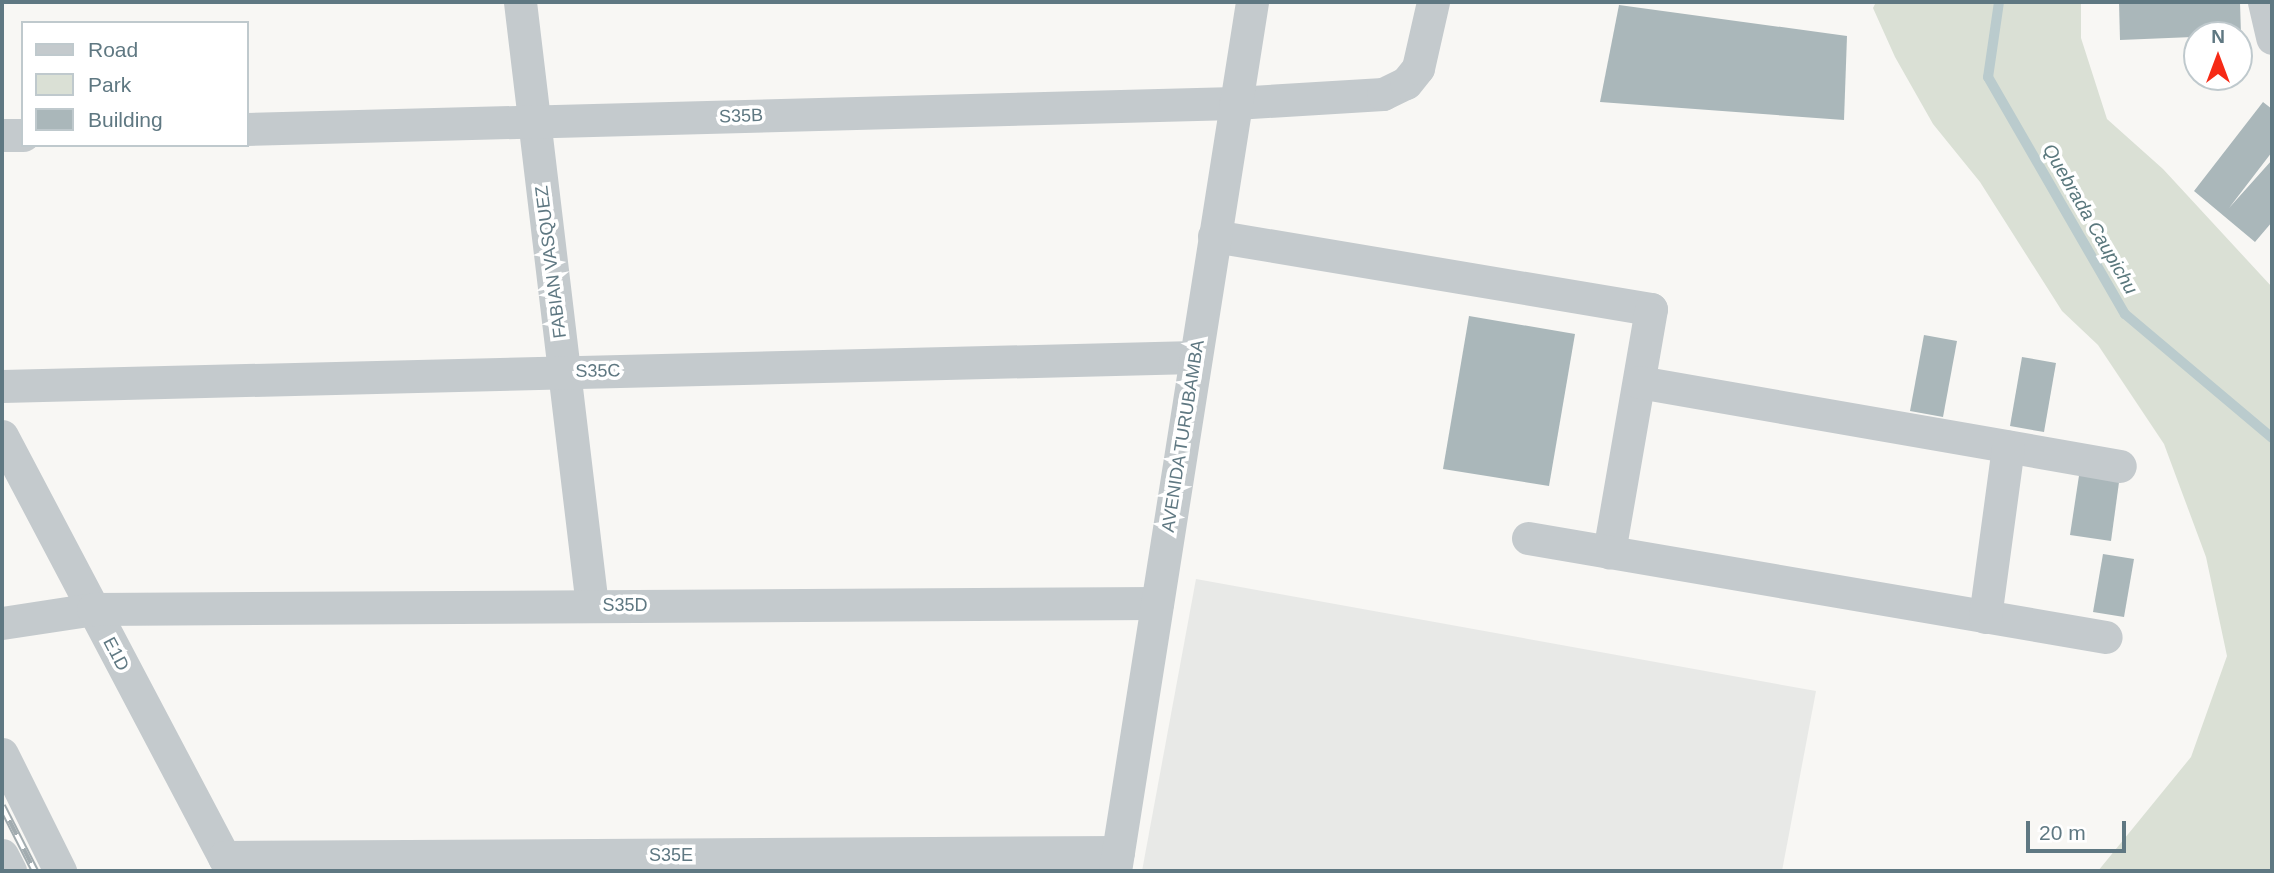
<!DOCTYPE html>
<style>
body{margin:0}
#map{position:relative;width:2274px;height:873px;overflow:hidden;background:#f8f7f4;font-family:Arial,sans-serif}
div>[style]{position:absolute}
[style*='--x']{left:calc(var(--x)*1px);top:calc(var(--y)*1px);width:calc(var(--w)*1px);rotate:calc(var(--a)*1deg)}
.built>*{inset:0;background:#e8e9e7}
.green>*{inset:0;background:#dae0d5}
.stream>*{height:10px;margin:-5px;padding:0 5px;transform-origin:5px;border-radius:5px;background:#bacbcd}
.building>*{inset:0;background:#aab7ba}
.minor>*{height:33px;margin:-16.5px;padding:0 16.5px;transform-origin:16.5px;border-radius:16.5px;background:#c4cacd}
.rail>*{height:8px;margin-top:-4px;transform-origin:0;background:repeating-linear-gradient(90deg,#fff 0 16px,#a2acb0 0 32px);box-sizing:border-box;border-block:2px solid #a2acb0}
span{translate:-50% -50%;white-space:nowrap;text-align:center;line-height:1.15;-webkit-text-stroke:7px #fff;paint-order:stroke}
.street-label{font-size:18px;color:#5f7882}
.water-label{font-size:19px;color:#5a787d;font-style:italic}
.frame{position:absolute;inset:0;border:4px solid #5f7882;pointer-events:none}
.legend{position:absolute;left:21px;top:21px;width:228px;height:126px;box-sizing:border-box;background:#fff;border:2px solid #bfc9cd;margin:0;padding:9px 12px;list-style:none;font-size:21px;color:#5f7882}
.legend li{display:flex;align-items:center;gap:14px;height:35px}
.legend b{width:35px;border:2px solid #bfc9cd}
.north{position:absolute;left:2183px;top:21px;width:70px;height:70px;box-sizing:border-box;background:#fff;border:2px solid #bfc9cd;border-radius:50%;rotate:0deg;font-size:19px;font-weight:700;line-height:28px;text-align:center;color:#5f7882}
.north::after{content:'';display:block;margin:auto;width:24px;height:32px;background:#f62a16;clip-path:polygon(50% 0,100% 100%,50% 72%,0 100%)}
.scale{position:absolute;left:2026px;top:821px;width:100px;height:32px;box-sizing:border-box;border:4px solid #5f7882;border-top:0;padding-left:9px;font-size:21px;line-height:24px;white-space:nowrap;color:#5f7882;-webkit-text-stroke:5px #fff;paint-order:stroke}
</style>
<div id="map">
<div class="built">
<div style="clip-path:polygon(1196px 579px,1816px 691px,1782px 871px,1142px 871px)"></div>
</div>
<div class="green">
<div style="clip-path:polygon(1876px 2px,2081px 2px,2081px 38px,2107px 119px,2163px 169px,2272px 287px,2272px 871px,2098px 871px,2191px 757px,2227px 656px,2206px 557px,2164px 444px,2098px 345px,2062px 311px,1980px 182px,1933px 124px,1895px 57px,1873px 8px)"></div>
</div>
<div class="stream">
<div style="--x:1999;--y:2;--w:76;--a:98.3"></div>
<div style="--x:1988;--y:77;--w:274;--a:60"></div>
<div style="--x:2125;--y:314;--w:192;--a:40.1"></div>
</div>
<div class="building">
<div style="clip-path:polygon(2119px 2px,2240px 2px,2241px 35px,2120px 40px)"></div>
<div style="clip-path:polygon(1619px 5px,1847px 36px,1844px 120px,1600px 102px)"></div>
<div style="clip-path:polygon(2263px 102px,2272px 109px,2272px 152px,2229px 208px,2272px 160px,2272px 222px,2255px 242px,2194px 191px)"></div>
<div style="clip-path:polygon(1469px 316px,1575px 334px,1549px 486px,1443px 469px)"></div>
<div style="clip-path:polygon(1924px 335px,1957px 341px,1943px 417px,1910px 411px)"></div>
<div style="clip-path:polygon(2022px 357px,2056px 363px,2044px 432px,2010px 426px)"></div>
<div style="clip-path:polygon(2080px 469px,2120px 475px,2111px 541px,2070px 535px)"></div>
<div style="clip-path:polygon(2103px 554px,2134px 559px,2124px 617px,2093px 612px)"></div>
</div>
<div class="minor">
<div style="--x:520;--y:2;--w:608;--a:83.2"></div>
<div style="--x:2264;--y:2;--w:37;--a:77"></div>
<div style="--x:247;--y:129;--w:988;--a:-1.51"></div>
<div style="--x:1235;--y:103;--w:148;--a:-3.5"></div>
<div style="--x:1383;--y:94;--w:25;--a:-26"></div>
<div style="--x:1406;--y:83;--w:19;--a:-51"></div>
<div style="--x:1418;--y:68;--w:68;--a:-77.2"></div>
<div style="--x:2;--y:135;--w:21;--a:0"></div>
<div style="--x:1214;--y:236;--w:443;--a:9.5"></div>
<div style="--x:1651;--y:309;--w:247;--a:99.8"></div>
<div style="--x:1639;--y:382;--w:488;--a:9.9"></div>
<div style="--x:2;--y:386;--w:1193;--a:-1.39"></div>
<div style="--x:2;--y:436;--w:492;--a:62.2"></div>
<div style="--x:1528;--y:538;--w:586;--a:9.72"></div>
<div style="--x:1985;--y:617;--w:172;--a:-82.3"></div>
<div style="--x:2;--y:623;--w:92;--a:-8.7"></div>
<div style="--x:93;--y:609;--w:1064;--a:-0.32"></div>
<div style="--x:2;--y:754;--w:131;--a:63.6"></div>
<div style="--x:2;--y:855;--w:18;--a:63"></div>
<div style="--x:224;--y:857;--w:894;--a:-0.32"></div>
<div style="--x:1115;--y:871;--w:880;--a:-81.04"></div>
</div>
<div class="rail">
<div style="--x:2;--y:806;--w:73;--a:63.1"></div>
</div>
<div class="street-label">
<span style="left:741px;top:116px;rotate:-2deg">S35B</span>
<span style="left:551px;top:262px;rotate:-97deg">FABIAN VASQUEZ</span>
<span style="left:598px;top:371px;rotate:-1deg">S35C</span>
<span style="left:1183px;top:436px;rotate:-81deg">AVENIDA TURUBAMBA</span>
<span style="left:625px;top:605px">S35D</span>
<span style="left:116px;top:654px;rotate:62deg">E1D</span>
<span style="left:671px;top:855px">S35E</span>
</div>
<div class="water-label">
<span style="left:2090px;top:219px;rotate:60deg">Quebrada Caupichu</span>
</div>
<div class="frame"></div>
<ul class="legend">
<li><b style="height:9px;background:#c4cacd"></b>Road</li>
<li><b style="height:19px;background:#dae0d5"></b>Park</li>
<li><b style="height:19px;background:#aab7ba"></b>Building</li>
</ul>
<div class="north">N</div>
<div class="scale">20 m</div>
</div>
